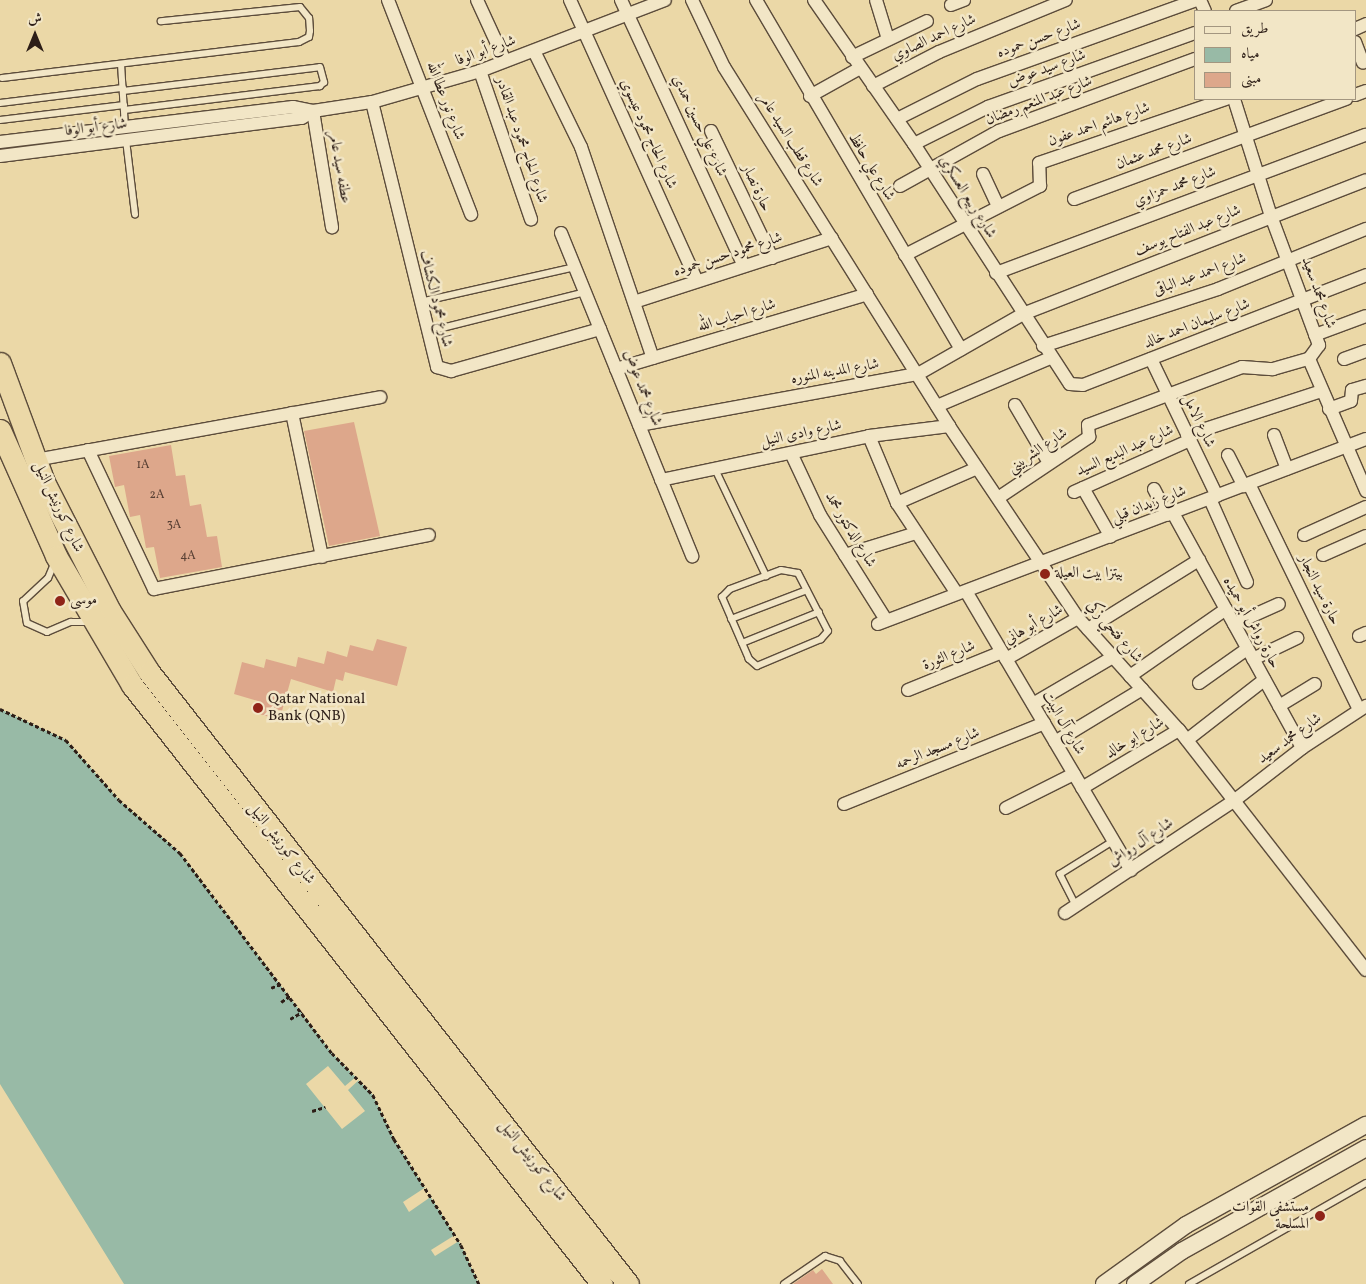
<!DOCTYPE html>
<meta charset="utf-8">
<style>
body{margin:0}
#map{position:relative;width:1366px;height:1284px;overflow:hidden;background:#ebd8a7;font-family:Vollkorn,Amiri,serif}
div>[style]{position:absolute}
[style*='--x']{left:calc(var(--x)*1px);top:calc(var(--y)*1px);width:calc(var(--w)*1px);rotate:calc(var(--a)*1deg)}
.water>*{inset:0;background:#98baa6}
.pier>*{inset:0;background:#ebd8a7}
.building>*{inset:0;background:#dda78b}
.path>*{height:2.5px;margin-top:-1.25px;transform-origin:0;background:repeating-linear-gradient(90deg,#2d1e17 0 4px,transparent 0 6.5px)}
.roads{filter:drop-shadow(1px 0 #5c4c3b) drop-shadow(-1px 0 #5c4c3b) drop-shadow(0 1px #5c4c3b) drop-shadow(0 -1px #5c4c3b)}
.service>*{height:6px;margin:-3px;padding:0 3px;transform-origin:3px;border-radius:3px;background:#f2e6c6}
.minor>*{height:12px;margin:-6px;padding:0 6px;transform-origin:6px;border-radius:6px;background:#f2e6c6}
.tertiary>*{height:16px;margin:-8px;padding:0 8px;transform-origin:8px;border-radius:8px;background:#f2e6c6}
.trunk>*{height:21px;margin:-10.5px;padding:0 10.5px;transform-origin:10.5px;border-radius:10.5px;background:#ebd8a7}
.dots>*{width:14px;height:14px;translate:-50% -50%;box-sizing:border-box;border:2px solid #f2e6c6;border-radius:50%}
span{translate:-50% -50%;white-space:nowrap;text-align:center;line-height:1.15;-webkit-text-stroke:5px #f2e6c6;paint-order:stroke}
.number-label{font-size:12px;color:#594034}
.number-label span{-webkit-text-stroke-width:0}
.street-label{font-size:15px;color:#2d1e17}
.poi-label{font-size:15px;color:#2d1e17}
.left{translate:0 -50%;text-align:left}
.right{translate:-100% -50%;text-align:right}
.legend{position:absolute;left:1194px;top:10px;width:162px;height:90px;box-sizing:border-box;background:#f2e6c6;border:1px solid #a39680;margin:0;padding:6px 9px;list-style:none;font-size:15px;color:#2d1e17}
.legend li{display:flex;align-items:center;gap:10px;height:25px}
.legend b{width:25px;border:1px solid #a39680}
.north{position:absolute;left:10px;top:10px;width:50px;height:50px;-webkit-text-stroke:4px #f2e6c6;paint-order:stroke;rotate:0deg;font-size:14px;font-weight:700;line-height:20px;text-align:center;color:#2d1e17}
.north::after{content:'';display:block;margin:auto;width:18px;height:22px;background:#2d1e17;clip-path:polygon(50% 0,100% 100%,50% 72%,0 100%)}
</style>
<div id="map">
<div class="water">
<div style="clip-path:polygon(0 709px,66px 740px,119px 800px,180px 853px,332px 1053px,373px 1095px,394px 1139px,461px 1245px,479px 1284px,124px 1284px,0 1084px)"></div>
</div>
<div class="pier">
<div style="clip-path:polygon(328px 1066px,345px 1086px,357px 1076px,360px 1079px,348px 1090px,365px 1111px,342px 1129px,306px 1084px)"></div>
<div style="clip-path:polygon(426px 1187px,432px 1196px,409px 1212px,403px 1202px)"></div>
<div style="clip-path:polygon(455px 1235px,459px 1241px,435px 1256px,431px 1250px)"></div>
</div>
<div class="building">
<div style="clip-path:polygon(354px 422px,380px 536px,329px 546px,304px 431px)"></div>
<div style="clip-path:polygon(171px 445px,176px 476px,185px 475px,190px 506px,201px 504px,207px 537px,217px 536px,222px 567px,160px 578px,154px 547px,146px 548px,140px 515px,130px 517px,124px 485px,115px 487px,109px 456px)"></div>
<div style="clip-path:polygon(377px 639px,407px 647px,397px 686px,345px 672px,343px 681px,336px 679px,333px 692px,291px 679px,282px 711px,273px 708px,270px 717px,255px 713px,258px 701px,234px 694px,242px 662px,264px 668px,266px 659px,296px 667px,298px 657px,324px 664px,327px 651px,347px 657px,350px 645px,373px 651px)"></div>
<div style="clip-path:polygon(822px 1269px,833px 1284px,793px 1284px,813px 1270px,816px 1274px)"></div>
</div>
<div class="path">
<div style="--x:0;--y:709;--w:73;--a:25.2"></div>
<div style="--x:66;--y:740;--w:80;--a:48.5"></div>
<div style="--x:119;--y:800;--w:81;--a:41"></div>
<div style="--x:180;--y:853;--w:251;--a:52.8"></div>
<div style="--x:332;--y:1053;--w:59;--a:45.7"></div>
<div style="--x:373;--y:1095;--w:49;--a:64.5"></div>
<div style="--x:394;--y:1139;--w:125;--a:57.7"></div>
<div style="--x:461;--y:1245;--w:43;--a:65.2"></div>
<div style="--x:271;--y:988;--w:11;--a:-22"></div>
<div style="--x:281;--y:1002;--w:11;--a:-34"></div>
<div style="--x:290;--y:1019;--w:14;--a:-30"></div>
<div style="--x:312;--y:1111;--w:14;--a:-17"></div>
</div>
<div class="roads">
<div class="service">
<div style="--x:121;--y:64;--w:63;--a:86.4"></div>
<div style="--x:2;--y:78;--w:299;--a:-6.9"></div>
<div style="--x:299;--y:42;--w:11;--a:-27"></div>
<div style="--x:309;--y:37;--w:6;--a:-81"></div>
<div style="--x:310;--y:31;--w:13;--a:-94"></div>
<div style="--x:309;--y:18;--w:14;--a:-129"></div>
<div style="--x:300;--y:7;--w:140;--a:174.2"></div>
<div style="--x:123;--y:91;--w:198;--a:-6.9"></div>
<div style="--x:320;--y:67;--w:16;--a:75"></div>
<div style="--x:324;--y:82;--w:6;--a:135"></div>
<div style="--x:320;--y:86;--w:197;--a:173"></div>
<div style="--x:0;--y:103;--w:124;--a:-7"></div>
<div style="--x:0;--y:120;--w:125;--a:-6.9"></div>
<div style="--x:126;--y:140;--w:75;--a:83.1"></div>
<div style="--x:420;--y:302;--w:159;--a:-12.7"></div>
<div style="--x:426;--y:332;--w:164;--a:-14.1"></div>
<div style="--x:715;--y:469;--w:119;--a:64.5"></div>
<div style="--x:54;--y:564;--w:15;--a:113"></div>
<div style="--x:48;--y:578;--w:34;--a:137"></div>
<div style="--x:23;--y:601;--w:22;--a:80"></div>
<div style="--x:27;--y:623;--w:22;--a:24"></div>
<div style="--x:47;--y:632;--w:26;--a:-23"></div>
<div style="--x:71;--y:622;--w:18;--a:0"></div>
<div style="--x:781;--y:570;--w:17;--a:10"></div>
<div style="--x:798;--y:573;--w:65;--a:62.7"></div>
<div style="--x:828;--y:631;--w:11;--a:131"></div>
<div style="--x:821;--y:639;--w:69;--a:157.1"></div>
<div style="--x:757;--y:666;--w:11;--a:-139"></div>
<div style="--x:749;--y:659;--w:68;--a:-113.5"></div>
<div style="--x:722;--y:597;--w:11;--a:-45"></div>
<div style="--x:730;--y:589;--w:54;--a:-20.4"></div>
<div style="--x:731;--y:619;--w:81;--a:-20.9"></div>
<div style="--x:742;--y:643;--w:83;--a:-21.9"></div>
<div style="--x:1076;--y:906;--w:36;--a:-117"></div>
<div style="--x:1060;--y:874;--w:62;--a:-31.9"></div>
<div style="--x:784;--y:1284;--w:50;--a:-34.3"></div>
<div style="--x:825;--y:1256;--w:16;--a:18"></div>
<div style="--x:840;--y:1261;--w:29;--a:52"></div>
<div style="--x:1189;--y:1284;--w:204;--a:-29.7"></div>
</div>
<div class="minor">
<div style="--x:388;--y:0;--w:230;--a:68.8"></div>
<div style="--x:477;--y:0;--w:67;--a:65.3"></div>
<div style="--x:570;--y:0;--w:308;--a:65.7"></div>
<div style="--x:621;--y:0;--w:293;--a:65.2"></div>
<div style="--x:692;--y:0;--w:74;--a:64.5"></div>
<div style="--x:724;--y:67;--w:424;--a:57.9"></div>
<div style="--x:949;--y:426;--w:231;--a:56.1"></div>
<div style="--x:1078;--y:618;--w:151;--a:48"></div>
<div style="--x:1179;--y:730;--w:304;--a:52.1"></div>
<div style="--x:756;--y:0;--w:405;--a:59.6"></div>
<div style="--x:814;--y:0;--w:175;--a:55.2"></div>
<div style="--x:914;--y:144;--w:286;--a:57"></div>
<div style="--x:1070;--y:384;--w:13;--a:4"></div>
<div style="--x:1083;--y:385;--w:304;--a:-21.2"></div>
<div style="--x:876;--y:0;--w:41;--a:72.9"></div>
<div style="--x:1200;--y:0;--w:12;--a:66"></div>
<div style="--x:951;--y:5;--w:14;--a:-21"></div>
<div style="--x:1236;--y:11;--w:32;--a:-20"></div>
<div style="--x:1355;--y:29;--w:12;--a:-24"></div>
<div style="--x:1355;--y:42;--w:22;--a:69"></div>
<div style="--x:534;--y:51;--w:107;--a:63.9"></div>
<div style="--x:581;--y:147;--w:223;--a:71.2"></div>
<div style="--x:852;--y:57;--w:83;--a:-25.6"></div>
<div style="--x:480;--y:71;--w:157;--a:71"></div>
<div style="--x:873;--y:86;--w:74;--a:-27.3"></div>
<div style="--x:939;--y:52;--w:137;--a:-22.3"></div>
<div style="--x:1355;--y:95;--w:12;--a:-20"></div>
<div style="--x:810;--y:96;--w:57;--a:-29.2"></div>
<div style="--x:1234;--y:99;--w:123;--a:72.5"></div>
<div style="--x:1271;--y:216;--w:138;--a:69.6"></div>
<div style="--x:1319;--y:345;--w:17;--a:126"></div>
<div style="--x:1309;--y:359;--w:144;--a:66.6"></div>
<div style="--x:372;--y:102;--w:273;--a:76.2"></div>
<div style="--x:437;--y:367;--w:15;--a:16"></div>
<div style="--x:451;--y:371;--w:155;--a:-15.7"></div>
<div style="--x:313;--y:111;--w:118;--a:80.7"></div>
<div style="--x:897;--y:119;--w:89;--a:-26.6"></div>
<div style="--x:977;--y:79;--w:233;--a:-19.8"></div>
<div style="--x:711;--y:131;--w:141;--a:64.3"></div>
<div style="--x:0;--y:142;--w:295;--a:-6.8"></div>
<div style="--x:293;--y:107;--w:20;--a:11"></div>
<div style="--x:914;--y:144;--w:83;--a:-26.6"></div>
<div style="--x:988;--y:107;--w:220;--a:-19.7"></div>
<div style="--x:0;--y:156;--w:304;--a:-7.2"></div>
<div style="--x:302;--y:118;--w:13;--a:-32"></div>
<div style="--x:313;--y:111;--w:60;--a:-8.7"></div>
<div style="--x:372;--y:102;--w:112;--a:-16"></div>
<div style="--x:480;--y:71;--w:198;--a:-21"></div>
<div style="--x:983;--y:174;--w:35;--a:65"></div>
<div style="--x:900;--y:186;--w:113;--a:-29.1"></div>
<div style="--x:999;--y:131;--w:209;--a:-20.2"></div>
<div style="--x:1074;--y:199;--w:290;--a:-20.2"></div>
<div style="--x:561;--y:233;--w:349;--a:67.9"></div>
<div style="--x:905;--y:255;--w:152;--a:-27.1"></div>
<div style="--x:1040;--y:186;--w:23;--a:-92"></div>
<div style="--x:1039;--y:163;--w:198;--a:-18.9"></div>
<div style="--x:996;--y:273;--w:395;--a:-20.5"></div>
<div style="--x:634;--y:302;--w:208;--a:-17.9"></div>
<div style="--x:1315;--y:335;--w:54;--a:-20.4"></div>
<div style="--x:1043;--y:346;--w:184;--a:-18"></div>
<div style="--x:1218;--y:289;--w:160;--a:-22.1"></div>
<div style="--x:1151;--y:359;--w:152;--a:64.3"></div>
<div style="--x:1344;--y:359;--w:23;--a:-20"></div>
<div style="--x:616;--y:369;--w:262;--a:-16.6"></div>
<div style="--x:1015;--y:405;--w:67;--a:59.6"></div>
<div style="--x:937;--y:406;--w:123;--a:-23"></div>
<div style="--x:1329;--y:409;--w:23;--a:-20"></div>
<div style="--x:1351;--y:401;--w:11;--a:-85"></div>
<div style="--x:1352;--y:390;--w:15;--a:-16"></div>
<div style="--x:292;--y:413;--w:147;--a:78.2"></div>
<div style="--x:639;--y:425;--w:284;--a:-10.4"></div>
<div style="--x:918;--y:374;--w:121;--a:-29.7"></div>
<div style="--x:1023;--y:314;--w:368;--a:-21.3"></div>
<div style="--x:1187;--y:435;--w:142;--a:-18.1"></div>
<div style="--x:1274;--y:435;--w:36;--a:69"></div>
<div style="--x:869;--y:436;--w:73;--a:67.3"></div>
<div style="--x:897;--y:503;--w:107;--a:56.5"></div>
<div style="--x:88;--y:450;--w:154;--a:64.6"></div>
<div style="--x:154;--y:589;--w:280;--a:-11.1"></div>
<div style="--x:791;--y:453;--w:68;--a:64.9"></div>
<div style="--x:820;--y:515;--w:124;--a:57.8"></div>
<div style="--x:1228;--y:455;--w:35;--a:63"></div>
<div style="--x:35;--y:460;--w:351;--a:-10.3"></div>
<div style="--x:661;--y:480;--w:213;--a:-11.9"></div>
<div style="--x:869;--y:436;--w:81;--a:-7.1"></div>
<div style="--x:1249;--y:484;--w:251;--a:64"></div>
<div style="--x:1083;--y:488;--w:56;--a:60.3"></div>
<div style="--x:1154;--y:489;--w:29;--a:63"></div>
<div style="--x:1074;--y:492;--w:127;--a:-24.1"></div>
<div style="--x:998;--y:498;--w:110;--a:-33.8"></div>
<div style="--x:1089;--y:437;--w:12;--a:-95"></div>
<div style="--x:1088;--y:425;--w:165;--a:-20.6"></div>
<div style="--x:1242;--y:367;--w:31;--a:4"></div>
<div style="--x:1273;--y:369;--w:37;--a:-16"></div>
<div style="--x:1210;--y:499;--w:91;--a:66"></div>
<div style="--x:897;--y:503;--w:87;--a:-23.6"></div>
<div style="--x:1173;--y:513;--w:268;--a:61.2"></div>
<div style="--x:1304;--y:535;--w:68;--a:-24.3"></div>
<div style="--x:845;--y:555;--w:74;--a:-17.2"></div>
<div style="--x:1323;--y:555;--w:47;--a:-23.8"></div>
<div style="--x:967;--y:593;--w:322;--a:59.4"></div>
<div style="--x:878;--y:624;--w:522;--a:-20.76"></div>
<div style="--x:1234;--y:624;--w:49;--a:-24"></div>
<div style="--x:1088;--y:629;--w:131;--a:-31.9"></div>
<div style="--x:1359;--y:636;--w:8;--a:-23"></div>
<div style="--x:1006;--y:659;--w:83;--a:-29.7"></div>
<div style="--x:1253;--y:659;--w:49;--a:-25.5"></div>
<div style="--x:1130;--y:676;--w:117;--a:-34.9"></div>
<div style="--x:1199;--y:683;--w:59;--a:-35.3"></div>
<div style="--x:908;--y:690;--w:101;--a:-22"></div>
<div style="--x:1033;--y:704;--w:93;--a:-30.4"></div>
<div style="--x:1279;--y:706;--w:42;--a:-31.4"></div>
<div style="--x:1187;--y:740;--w:98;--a:-37.9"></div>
<div style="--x:1055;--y:742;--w:102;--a:-31.3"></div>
<div style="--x:1082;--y:788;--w:113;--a:-30.9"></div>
<div style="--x:844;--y:804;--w:216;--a:-22"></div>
<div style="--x:1006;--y:808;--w:76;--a:-26.6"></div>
<div style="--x:1065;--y:913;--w:204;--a:-33.6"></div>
<div style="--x:1235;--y:800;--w:85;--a:-37.8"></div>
<div style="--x:1302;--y:748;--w:77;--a:-33.3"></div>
</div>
<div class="tertiary">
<div style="--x:1104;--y:1284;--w:101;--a:-35.7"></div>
<div style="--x:1186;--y:1225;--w:206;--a:-29.1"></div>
<div style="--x:1135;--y:1284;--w:57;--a:-35.1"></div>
<div style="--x:1182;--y:1251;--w:211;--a:-29.2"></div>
</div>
<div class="trunk">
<div style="--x:0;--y:363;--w:127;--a:69.7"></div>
<div style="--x:44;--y:482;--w:145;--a:62.9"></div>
<div style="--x:110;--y:611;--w:72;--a:57.4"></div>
<div style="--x:149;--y:672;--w:777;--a:51.95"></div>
<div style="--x:0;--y:430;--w:138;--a:66"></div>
<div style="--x:56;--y:556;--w:150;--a:59.5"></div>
<div style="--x:132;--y:685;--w:761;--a:51.88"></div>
</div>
</div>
<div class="dots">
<div style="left:1045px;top:574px;background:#8f2418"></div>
<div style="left:60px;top:601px;background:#8f2418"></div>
<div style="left:258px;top:708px;background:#8f2418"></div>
<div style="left:1320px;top:1216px;background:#8f2418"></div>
</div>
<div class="number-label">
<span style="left:143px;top:466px">1A</span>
<span style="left:157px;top:496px">2A</span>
<span style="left:174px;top:526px">3A</span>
<span style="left:188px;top:557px">4A</span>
</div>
<div class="street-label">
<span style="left:934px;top:38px;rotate:-25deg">شارع احمد الصاوي</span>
<span style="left:1039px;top:39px;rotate:-20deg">شارع حسن حموده</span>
<span style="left:486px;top:51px;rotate:-20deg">شارع أبو الوفا</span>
<span style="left:1047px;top:69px;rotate:-20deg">شارع سيد عوض</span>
<span style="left:445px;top:101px;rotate:69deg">شارع نور عطا الله</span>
<span style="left:1039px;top:101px;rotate:-21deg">شارع عبد المنعم رمضان</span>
<span style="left:1099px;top:125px;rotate:-19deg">شارع هاشم احمد عفون</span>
<span style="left:699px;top:126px;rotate:65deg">شارع علي حسين حمدي</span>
<span style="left:96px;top:128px;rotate:-7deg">شارع أبو الوفا</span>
<span style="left:648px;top:134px;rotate:66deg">شارع الحاج محمود عيسوي</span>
<span style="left:521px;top:140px;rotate:71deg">شارع الحاج محمود عبد القادر</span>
<span style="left:790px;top:140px;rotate:58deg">شارع قطب السيد عامر</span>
<span style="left:1154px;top:152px;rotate:-20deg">شارع محمد عثمان</span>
<span style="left:339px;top:167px;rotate:80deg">عطفه سيد عامر</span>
<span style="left:871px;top:167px;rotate:59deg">شارع علي حافظ</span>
<span style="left:1175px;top:187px;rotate:-21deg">شارع محمد حمزاوي</span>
<span style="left:756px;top:188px;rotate:65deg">حارة نصار</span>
<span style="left:967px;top:197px;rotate:58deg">شارع ربيع العسكري</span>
<span style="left:1188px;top:231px;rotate:-22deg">شارع عبد الفتاح يوسف</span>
<span style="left:728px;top:255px;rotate:-18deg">شارع محمود حسن حموده</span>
<span style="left:1200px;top:275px;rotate:-20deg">شارع احمد عبد الباقى</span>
<span style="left:1318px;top:293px;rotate:70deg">شارع محمد سعيد</span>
<span style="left:435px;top:299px;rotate:76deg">شارع محمود الكشاف</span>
<span style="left:737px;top:316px;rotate:-17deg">شارع احباب الله</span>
<span style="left:1197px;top:324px;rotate:-21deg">شارع سليمان احمد خالد</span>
<span style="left:835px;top:372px;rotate:-10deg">شارع المدينه المنوره</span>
<span style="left:642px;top:388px;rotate:68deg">شارع محمد عوض</span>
<span style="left:1198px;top:421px;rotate:64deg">شارع الامل</span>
<span style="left:801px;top:434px;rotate:-12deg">شارع وادى النيل</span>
<span style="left:1038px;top:451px;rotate:-34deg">شارع الشربيني</span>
<span style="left:1125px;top:451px;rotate:-24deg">شارع عبد البديع السيد</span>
<span style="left:1149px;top:505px;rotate:-21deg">شارع زيدان قبلي</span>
<span style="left:58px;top:507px;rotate:65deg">شارع كورنيش النيل</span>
<span style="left:850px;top:530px;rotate:59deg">شارع الدكتور محمد</span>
<span style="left:1319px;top:590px;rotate:64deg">حارة سيد النجار</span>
<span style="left:1251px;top:623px;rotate:61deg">حارة رواش أبو حميده</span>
<span style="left:1034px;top:625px;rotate:-30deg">شارع أبو هاني</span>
<span style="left:1114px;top:632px;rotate:49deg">شارع فتحي زكي</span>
<span style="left:949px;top:656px;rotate:-22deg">شارع الثورة</span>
<span style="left:1063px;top:723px;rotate:60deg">شارع آل البيت</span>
<span style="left:1135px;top:738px;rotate:-31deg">شارع ابو خالد</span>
<span style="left:1290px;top:739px;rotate:-36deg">شارع محمد سعيد</span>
<span style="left:938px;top:749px;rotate:-22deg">شارع مسجد الرحمه</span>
<span style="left:1141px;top:843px;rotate:-34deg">شارع آل رواش</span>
<span style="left:281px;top:844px;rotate:52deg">شارع كورنيش النيل</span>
<span style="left:532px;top:1161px;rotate:52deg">شارع كورنيش النيل</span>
</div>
<div class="poi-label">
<span class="left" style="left:1055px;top:574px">بيتزا بيت العيلة</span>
<span class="left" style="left:70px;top:601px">موسى</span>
<span class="left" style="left:268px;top:708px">Qatar National<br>Bank (QNB)</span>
<span class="right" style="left:1309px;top:1216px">مستشفى القوات<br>المسلحة</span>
</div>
<ul class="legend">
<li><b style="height:6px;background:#f2e6c6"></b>طريق</li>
<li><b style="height:14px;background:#98baa6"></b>مياه</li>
<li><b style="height:14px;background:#dda78b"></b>مبنى</li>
</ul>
<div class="north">ش</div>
</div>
